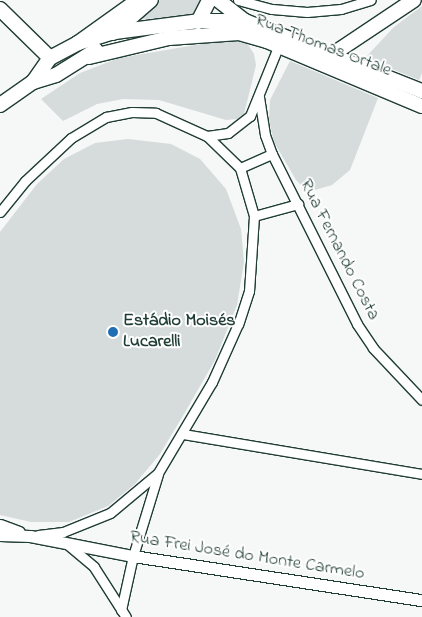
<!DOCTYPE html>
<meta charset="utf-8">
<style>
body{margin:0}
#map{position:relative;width:422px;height:617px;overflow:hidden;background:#f6f7f7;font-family:"Indie Flower",sans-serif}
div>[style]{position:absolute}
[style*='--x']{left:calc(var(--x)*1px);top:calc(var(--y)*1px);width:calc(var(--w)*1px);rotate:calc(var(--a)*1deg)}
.green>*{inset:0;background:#d6dcdb}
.roads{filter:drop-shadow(1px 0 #1f3d34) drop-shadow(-1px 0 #1f3d34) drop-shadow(0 1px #1f3d34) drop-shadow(0 -1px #1f3d34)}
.minor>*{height:9px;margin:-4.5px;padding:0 4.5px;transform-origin:4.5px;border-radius:4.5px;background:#fff}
.tertiary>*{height:11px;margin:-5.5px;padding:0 5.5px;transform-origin:5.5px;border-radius:5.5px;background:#fff}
.secondary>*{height:14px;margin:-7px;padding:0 7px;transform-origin:7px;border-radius:7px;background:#fff}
.dots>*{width:14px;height:14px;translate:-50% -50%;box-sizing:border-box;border:2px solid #fff;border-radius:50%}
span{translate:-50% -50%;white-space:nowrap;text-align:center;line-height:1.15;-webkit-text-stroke:4px #fff;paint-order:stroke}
.street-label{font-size:18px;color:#1f3d34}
.poi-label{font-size:18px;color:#1f3d34;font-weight:700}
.left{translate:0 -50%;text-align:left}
</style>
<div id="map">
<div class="green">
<div style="clip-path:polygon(160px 0,202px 0,194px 15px,133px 20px)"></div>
<div style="clip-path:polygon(422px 6px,422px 73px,419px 80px,365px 58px,394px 27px)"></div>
<div style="clip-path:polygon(225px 40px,247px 43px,254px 54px,256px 65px,248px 98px,244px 114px,237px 119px,226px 120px,159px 100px,123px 99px,97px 104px,63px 121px,41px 99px,80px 73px,119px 58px)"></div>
<div style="clip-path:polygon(290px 61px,378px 98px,350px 170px,332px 185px,308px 192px,296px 180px,274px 142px,269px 120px,270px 100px)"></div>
<div style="clip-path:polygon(128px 139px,171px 144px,200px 159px,226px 189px,241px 229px,244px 262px,237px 305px,215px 360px,184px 414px,160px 454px,135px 484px,108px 506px,69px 522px,31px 522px,0 515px,0 232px,37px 184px,64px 159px,95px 143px)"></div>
</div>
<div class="roads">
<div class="minor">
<div style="--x:238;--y:0;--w:35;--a:15"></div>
<div style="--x:272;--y:9;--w:35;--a:5"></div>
<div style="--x:307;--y:12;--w:34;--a:-5"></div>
<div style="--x:341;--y:9;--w:31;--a:-17"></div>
<div style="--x:259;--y:97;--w:38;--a:81"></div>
<div style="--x:265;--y:135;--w:20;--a:70"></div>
<div style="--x:272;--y:154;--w:190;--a:63.4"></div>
<div style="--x:357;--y:324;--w:29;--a:56"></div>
<div style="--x:373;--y:348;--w:71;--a:46.7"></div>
<div style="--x:207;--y:136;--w:21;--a:-8"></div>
<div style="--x:228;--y:133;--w:28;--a:-38"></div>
<div style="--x:250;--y:116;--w:74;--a:-67.9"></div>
<div style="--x:278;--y:47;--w:7;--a:-27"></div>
<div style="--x:240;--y:168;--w:35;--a:-24"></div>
<div style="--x:0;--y:212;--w:40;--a:-51"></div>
<div style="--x:25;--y:181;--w:63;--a:-43.1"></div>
<div style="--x:71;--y:138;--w:41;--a:-31"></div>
<div style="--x:106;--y:117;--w:26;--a:-11"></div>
<div style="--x:132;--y:112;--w:24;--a:2"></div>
<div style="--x:156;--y:113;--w:56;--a:24.3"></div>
<div style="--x:207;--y:136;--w:46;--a:44.1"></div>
<div style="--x:240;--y:168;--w:50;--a:73.7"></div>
<div style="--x:254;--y:216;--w:75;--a:93.8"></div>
<div style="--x:249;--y:291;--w:35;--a:108"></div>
<div style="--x:238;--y:324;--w:64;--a:114.1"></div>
<div style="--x:212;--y:382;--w:106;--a:120.7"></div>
<div style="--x:158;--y:473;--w:62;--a:140.2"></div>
<div style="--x:110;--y:513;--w:51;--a:158"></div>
<div style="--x:63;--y:532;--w:25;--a:173"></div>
<div style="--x:254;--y:216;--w:46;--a:-15.3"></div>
<div style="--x:183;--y:434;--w:242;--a:9.5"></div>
<div style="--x:67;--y:544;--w:35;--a:40"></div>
<div style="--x:94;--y:567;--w:59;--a:57.4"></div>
<div style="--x:121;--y:610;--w:55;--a:-77.5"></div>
<div style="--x:133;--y:556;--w:86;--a:-73"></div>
</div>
<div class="tertiary">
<div style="--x:0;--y:525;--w:20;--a:20"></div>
<div style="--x:0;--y:535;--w:30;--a:2"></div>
<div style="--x:30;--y:536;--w:105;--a:11"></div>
<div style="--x:133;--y:556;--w:292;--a:8.7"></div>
</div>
<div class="secondary">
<div style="--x:218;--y:0;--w:34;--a:38"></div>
<div style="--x:0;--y:9;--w:70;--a:44.4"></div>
<div style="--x:198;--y:22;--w:25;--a:-63"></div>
<div style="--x:113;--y:33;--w:50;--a:-41"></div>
<div style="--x:78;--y:43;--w:39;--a:-17"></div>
<div style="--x:115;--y:32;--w:86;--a:-7.4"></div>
<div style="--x:200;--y:21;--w:45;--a:0"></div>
<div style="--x:245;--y:21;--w:190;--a:21.6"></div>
<div style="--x:333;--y:54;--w:97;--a:-33.7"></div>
<div style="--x:89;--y:57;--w:82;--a:-13.4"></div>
<div style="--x:169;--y:38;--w:70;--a:-4.1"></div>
<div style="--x:239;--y:33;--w:29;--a:16"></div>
<div style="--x:267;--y:41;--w:168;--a:22.8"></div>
<div style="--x:33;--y:82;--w:24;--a:-17"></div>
<div style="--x:56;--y:75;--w:47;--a:-32"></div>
<div style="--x:0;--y:105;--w:40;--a:-34.9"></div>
<div style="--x:33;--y:82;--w:29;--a:-55"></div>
<div style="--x:50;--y:58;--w:32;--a:-28"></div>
<div style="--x:78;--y:43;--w:74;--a:-35.6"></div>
</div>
</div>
<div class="dots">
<div style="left:113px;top:332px;background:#1f6fb2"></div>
</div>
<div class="street-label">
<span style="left:323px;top:46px;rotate:21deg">Rua Thomas Ortale</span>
<span style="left:339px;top:250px;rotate:63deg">Rua Fernando Costa</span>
<span style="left:247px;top:556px;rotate:9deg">Rua Frei José do Monte Carmelo</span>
</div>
<div class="poi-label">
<span class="left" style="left:123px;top:332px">Estádio Moisés<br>Lucarelli</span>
</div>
</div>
